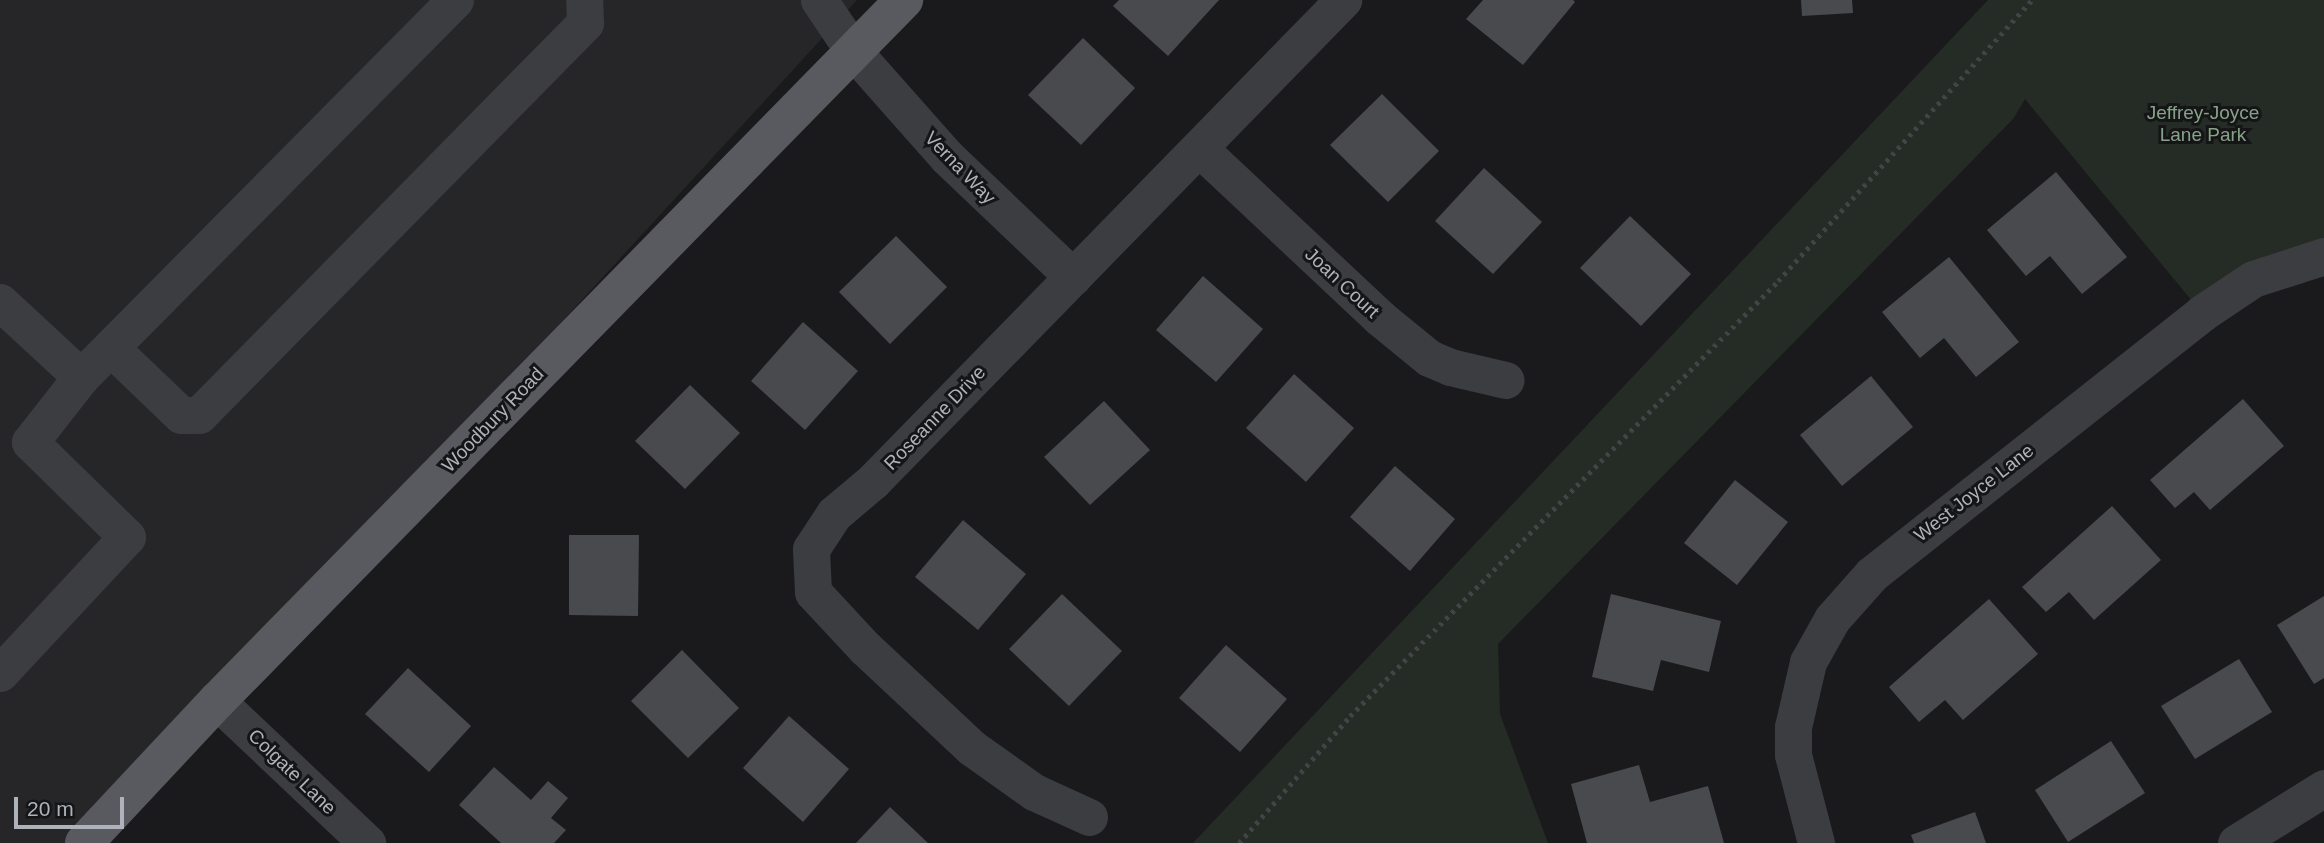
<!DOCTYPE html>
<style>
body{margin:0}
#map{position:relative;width:2324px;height:843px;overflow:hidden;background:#1a1a1c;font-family:Arial,sans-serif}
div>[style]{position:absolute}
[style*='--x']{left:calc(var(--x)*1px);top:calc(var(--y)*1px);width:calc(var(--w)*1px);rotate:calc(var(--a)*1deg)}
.built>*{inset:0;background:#262629}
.green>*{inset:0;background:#242c25}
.building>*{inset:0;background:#494a4e}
.path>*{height:4.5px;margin-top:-2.25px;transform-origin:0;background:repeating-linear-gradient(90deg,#424447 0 3.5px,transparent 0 8.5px)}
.minor>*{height:37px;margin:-18.5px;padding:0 18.5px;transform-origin:18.5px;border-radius:18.5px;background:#3b3d41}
.major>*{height:38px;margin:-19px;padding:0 19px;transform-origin:19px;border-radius:19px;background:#585a5f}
span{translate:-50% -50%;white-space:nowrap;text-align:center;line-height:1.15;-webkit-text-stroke:6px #151517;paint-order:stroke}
.park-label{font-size:19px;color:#87a387}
.street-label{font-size:19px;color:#aeb2ba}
.scale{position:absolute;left:14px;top:797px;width:110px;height:32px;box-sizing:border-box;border:4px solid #aeb2ba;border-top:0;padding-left:9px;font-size:21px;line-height:24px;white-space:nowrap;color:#aeb2ba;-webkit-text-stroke:5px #151517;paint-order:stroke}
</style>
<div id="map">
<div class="built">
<div style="clip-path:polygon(0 0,857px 0,362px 540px,75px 843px,0 843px)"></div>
</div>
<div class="green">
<div style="clip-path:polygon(1988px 0,2324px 0,2324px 256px,2202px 313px,2025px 99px,2013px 119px,1498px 644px,1500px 714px,1548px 843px,1193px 843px)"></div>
</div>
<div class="building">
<div style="clip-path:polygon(1119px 0,1219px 0,1168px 56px,1113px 6px)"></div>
<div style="clip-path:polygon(1483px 0,1573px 0,1575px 2px,1523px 65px,1466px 19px)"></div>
<div style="clip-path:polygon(1801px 0,1852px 0,1853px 13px,1802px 16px)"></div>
<div style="clip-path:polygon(1083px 38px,1135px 88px,1081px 145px,1028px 95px)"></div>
<div style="clip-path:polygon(1382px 94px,1439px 151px,1388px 202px,1330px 145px)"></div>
<div style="clip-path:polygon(1484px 168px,1542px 222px,1493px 274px,1435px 221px)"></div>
<div style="clip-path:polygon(2056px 172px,2127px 257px,2082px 294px,2050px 256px,2026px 276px,1987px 230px)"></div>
<div style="clip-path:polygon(1630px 216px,1691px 274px,1641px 326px,1580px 268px)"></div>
<div style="clip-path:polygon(896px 236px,947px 287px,890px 344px,839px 292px)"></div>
<div style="clip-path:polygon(1949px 257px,2019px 342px,1976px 377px,1944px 338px,1920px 358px,1882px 312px)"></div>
<div style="clip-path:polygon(1203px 276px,1263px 329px,1216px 382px,1156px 330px)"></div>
<div style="clip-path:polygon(803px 322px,858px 371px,805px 430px,751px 381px)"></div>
<div style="clip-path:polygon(1294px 374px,1354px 428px,1306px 482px,1246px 428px)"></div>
<div style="clip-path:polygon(1871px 376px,1913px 427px,1842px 486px,1800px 435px)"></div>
<div style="clip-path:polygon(690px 385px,740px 433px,685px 489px,635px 441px)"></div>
<div style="clip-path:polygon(2243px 399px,2284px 446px,2210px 510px,2194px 492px,2175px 508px,2150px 480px)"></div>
<div style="clip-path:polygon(1104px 401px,1150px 450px,1090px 505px,1044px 457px)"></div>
<div style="clip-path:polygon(1395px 466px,1455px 519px,1410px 571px,1350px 517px)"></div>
<div style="clip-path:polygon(1735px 480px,1788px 522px,1737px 585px,1684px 543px)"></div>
<div style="clip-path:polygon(2112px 506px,2161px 560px,2094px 620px,2069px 592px,2046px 612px,2022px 587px)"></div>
<div style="clip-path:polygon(963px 520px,1026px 574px,978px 630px,915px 577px)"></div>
<div style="clip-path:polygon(569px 535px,639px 535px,638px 616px,569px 615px)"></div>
<div style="clip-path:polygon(1062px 594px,1122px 651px,1069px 706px,1009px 649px)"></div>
<div style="clip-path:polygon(1611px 594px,1721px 621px,1709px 672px,1661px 660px,1653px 691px,1592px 677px)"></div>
<div style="clip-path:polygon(2324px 596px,2324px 678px,2314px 684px,2277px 625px)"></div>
<div style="clip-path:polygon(1989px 599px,2038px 654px,1963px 720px,1945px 700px,1919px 722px,1889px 687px)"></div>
<div style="clip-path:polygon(1226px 645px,1287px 699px,1240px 752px,1179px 698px)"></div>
<div style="clip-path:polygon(682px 650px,739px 708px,688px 758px,631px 701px)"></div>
<div style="clip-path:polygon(2239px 659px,2272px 712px,2195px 759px,2161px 706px)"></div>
<div style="clip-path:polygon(408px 668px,471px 726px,429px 772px,365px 714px)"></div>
<div style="clip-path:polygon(789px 716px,849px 769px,803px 822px,743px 768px)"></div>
<div style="clip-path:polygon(2111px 741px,2145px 793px,2068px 842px,2035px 790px)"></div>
<div style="clip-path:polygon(1639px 765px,1650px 802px,1708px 786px,1724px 843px,1587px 843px,1571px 784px)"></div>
<div style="clip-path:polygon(494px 767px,531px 800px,548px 781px,568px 798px,551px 818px,566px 830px,554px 843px,501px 843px,459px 805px)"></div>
<div style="clip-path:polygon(890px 807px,928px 843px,856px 843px)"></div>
<div style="clip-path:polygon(1975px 812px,1986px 843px,1914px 843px,1911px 835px)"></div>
</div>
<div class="path">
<div style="--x:1239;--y:843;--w:169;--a:-48.8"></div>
<div style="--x:1350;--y:716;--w:610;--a:-45.46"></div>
<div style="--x:1778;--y:281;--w:379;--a:-47.9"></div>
</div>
<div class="minor">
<div style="--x:819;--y:0;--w:63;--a:56.1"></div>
<div style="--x:854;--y:52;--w:140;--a:48.5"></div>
<div style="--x:947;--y:157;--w:174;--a:43.6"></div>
<div style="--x:1200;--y:149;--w:247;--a:43.2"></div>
<div style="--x:1380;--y:318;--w:63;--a:39.2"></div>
<div style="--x:1429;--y:358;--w:23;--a:23"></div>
<div style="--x:1450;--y:367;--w:57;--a:13.1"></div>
<div style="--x:0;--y:302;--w:110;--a:42.8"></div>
<div style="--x:111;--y:348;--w:97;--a:43.7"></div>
<div style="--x:181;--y:415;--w:18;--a:0"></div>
<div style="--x:199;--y:415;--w:550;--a:-45.44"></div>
<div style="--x:585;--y:23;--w:23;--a:-92"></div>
<div style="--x:0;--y:673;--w:186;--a:-47"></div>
<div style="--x:127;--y:537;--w:136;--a:-135.6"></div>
<div style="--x:30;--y:442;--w:83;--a:-51.9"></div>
<div style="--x:81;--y:377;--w:531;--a:-45.23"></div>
<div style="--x:217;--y:701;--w:207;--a:43.4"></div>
<div style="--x:1089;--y:817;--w:60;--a:-155.6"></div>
<div style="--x:1034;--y:792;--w:76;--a:-144.6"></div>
<div style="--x:972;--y:748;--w:146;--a:-136.9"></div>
<div style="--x:865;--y:648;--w:76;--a:-132.9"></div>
<div style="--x:813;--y:592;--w:43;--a:-92.7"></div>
<div style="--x:811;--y:549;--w:42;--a:-56.7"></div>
<div style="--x:834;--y:514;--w:51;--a:-40.2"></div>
<div style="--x:873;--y:481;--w:673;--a:-45.66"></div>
<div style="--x:1816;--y:843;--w:91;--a:-104.6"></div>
<div style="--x:1793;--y:755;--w:28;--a:-90"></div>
<div style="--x:1793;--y:727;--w:67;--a:-77"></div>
<div style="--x:1808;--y:662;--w:49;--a:-60.8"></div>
<div style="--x:1832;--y:619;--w:60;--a:-48.4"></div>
<div style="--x:1872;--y:574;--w:421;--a:-38.3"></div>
<div style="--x:2202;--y:313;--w:61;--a:-33.7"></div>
<div style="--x:2253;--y:279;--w:75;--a:-17.9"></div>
<div style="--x:2236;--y:843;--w:104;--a:-32"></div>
</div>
<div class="major">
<div style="--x:84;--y:843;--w:195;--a:-46.9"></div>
<div style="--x:217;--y:701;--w:982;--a:-45.58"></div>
</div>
<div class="park-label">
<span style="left:2203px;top:124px">Jeffrey-Joyce<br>Lane Park</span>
</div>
<div class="street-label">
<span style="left:960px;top:168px;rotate:46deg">Verna Way</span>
<span style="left:1342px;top:283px;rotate:43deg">Joan Court</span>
<span style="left:935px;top:418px;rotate:-46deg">Roseanne Drive</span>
<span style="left:493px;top:420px;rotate:-46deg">Woodbury Road</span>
<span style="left:1974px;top:493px;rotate:-38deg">West Joyce Lane</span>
<span style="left:292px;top:772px;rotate:44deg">Colgate Lane</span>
</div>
<div class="scale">20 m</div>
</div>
